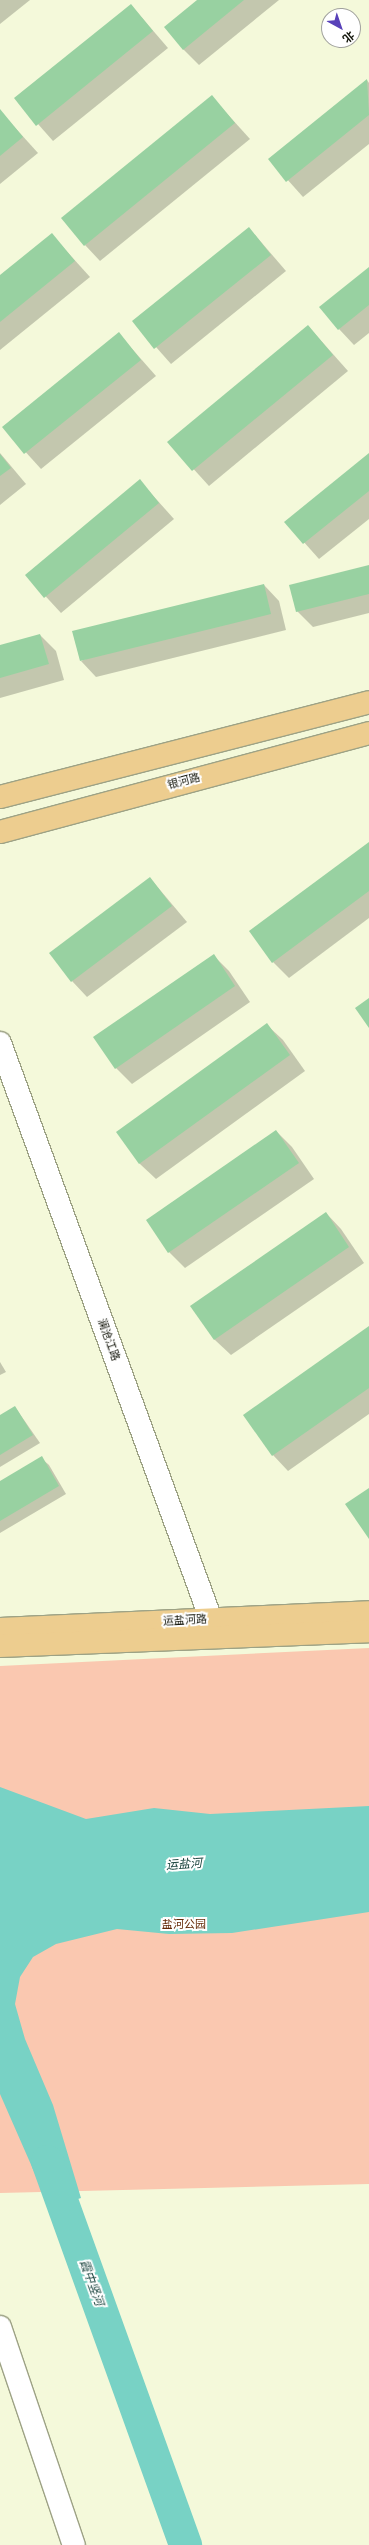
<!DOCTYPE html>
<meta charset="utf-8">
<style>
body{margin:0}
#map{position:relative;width:369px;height:2545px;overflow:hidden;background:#f4f9da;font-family:Signika,"Noto Sans SC",sans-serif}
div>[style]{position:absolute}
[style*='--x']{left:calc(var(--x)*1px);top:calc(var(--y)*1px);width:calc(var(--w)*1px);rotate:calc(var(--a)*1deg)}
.green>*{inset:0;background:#fac8b0}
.water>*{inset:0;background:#78d2c5}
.shadow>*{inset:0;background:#0003}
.river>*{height:33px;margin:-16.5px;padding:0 16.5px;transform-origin:16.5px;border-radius:16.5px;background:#78d2c5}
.building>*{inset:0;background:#98d1a1}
.roads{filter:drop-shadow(1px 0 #9da285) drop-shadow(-1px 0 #9da285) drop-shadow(0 1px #9da285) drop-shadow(0 -1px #9da285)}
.minor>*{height:22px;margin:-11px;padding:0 11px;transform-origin:11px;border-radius:11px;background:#fff}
.major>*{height:22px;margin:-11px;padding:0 11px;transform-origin:11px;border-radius:11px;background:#edcd8f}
span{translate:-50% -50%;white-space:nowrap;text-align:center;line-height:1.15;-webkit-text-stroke:4px #fff;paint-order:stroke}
.street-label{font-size:11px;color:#121409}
.park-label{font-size:11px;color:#632906}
.water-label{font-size:12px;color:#19433d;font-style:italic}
.north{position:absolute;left:321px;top:8px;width:40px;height:40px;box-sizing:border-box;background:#fff;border:1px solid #a0a19d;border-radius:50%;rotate:140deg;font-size:11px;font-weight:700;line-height:16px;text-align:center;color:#121409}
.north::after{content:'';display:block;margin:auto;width:14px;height:18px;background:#5841b9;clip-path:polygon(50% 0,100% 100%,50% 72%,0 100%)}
</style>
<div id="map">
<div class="green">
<div style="clip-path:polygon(369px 1648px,369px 2184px,0 2193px,0 1666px)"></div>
</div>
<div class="water">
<div style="clip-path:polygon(0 1787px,86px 1819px,154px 1808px,210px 1814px,369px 1806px,369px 1912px,232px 1933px,169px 1934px,117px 1929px,56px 1944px,33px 1957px,20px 1977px,15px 2004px,25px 2039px,53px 2105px,81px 2198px,50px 2208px,0 2094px)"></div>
</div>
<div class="shadow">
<div style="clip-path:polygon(0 0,30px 0,0 24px)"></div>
<div style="clip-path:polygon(199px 0,279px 0,199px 65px,183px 49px)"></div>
<div style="clip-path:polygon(131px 5px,168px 48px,53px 141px,15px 98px)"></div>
<div style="clip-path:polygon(367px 80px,369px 83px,369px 144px,303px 197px,269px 159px)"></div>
<div style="clip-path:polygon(212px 97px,250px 139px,100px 261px,85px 245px)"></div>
<div style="clip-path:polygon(0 111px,38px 153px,0 184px)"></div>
<div style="clip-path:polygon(249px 228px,286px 271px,171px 364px,133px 321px)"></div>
<div style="clip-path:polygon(52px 235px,90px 277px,0 350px,0 277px)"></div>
<div style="clip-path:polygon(369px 268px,369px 333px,354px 345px,339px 329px)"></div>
<div style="clip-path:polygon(308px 326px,348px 371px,209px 486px,169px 442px)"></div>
<div style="clip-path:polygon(119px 334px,156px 376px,41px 469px,3px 427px)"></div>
<div style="clip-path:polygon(0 453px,26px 484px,0 505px)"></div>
<div style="clip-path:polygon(369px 454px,369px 519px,319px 559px,286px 522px)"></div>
<div style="clip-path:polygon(140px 481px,174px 519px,61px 613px,26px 575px)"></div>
<div style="clip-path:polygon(369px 566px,369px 613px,313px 627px,297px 611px)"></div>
<div style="clip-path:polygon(264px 585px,279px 601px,286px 630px,96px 677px,81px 661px)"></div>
<div style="clip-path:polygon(40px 635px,56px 651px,64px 680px,0 698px,0 647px)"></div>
<div style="clip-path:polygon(369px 844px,369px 918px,289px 978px,273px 962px)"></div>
<div style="clip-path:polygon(150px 878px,187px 922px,87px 997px,72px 981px)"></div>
<div style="clip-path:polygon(214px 956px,229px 971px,250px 1002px,132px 1084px,116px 1068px,95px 1038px)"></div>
<div style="clip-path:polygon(267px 1025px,283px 1040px,305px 1071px,156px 1179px,140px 1164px,118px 1133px)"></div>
<div style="clip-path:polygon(276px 1131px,292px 1147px,314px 1179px,185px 1268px,169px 1252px,147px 1220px)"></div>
<div style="clip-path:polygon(326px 1213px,341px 1229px,364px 1263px,231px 1355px,215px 1340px,192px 1306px)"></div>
<div style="clip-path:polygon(369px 1327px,369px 1414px,288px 1471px,273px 1455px)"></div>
<div style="clip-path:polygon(0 1362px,6px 1372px,0 1375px)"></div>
<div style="clip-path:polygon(15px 1407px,40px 1443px,0 1467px,0 1417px)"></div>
<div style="clip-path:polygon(41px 1458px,49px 1465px,66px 1494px,0 1533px,0 1482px)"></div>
</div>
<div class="river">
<div style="--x:47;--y:2161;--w:408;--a:70.2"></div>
</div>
<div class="building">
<div style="clip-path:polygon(197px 0,244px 0,183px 50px,164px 27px)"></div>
<div style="clip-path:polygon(131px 4px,153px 31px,36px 126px,14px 98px)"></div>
<div style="clip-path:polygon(367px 79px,369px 115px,286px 182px,268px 159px)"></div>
<div style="clip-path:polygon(212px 95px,235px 123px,84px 246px,61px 218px)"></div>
<div style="clip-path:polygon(0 109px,23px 137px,0 156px)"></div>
<div style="clip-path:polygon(249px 227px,271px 255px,154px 349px,132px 321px)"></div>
<div style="clip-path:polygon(52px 233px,75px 261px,0 322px,0 275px)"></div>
<div style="clip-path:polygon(369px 267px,369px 305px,338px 330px,319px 307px)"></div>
<div style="clip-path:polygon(308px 325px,333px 355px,192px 471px,167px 442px)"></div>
<div style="clip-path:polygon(119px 332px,141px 360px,24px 454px,2px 427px)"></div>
<div style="clip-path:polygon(369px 453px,369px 491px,303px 544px,284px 522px)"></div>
<div style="clip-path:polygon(0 454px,11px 468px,0 476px)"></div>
<div style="clip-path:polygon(140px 479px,159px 503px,44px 598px,25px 575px)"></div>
<div style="clip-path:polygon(369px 565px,369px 594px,296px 612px,289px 585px)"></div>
<div style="clip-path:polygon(264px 584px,271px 614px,80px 661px,72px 631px)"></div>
<div style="clip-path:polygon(40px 634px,49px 664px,0 678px,0 645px)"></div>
<div style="clip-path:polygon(369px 842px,369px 891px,272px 963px,249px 931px)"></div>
<div style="clip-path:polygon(150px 877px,172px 906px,71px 982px,49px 953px)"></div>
<div style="clip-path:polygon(214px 954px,235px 986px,115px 1069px,93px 1037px)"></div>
<div style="clip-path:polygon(369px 998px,369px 1028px,355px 1008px)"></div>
<div style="clip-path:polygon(267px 1023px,290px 1055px,139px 1164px,116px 1132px)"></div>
<div style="clip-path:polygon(276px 1130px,299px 1163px,168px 1253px,146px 1220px)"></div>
<div style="clip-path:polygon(326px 1212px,349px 1247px,214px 1340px,190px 1306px)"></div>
<div style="clip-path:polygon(369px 1326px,369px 1388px,272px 1456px,243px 1415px)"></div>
<div style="clip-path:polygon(15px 1406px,33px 1435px,0 1455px,0 1415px)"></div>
<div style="clip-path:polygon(42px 1456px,59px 1486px,0 1521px,0 1481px)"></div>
<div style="clip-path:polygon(369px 1488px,369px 1539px,345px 1504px)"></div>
</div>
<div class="roads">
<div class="minor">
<div style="--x:0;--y:1043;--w:631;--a:69.9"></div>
<div style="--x:0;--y:2327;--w:230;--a:71.3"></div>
</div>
<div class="major">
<div style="--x:0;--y:797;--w:381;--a:-14.4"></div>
<div style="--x:0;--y:832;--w:382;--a:-15"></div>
<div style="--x:0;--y:1629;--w:369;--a:-2.6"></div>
<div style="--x:0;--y:1646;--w:369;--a:-2.3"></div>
</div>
</div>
<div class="street-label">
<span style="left:184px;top:782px;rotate:-15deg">银河路</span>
<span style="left:108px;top:1340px;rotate:70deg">澜沧江路</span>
<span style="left:185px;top:1621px;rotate:-3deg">运盐河路</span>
</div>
<div class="park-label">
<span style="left:184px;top:1925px">盐河公园</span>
</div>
<div class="water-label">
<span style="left:184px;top:1865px;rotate:-4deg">运盐河</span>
<span style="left:91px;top:2283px;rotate:70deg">霞中竖河</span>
</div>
<div class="north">北</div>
</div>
